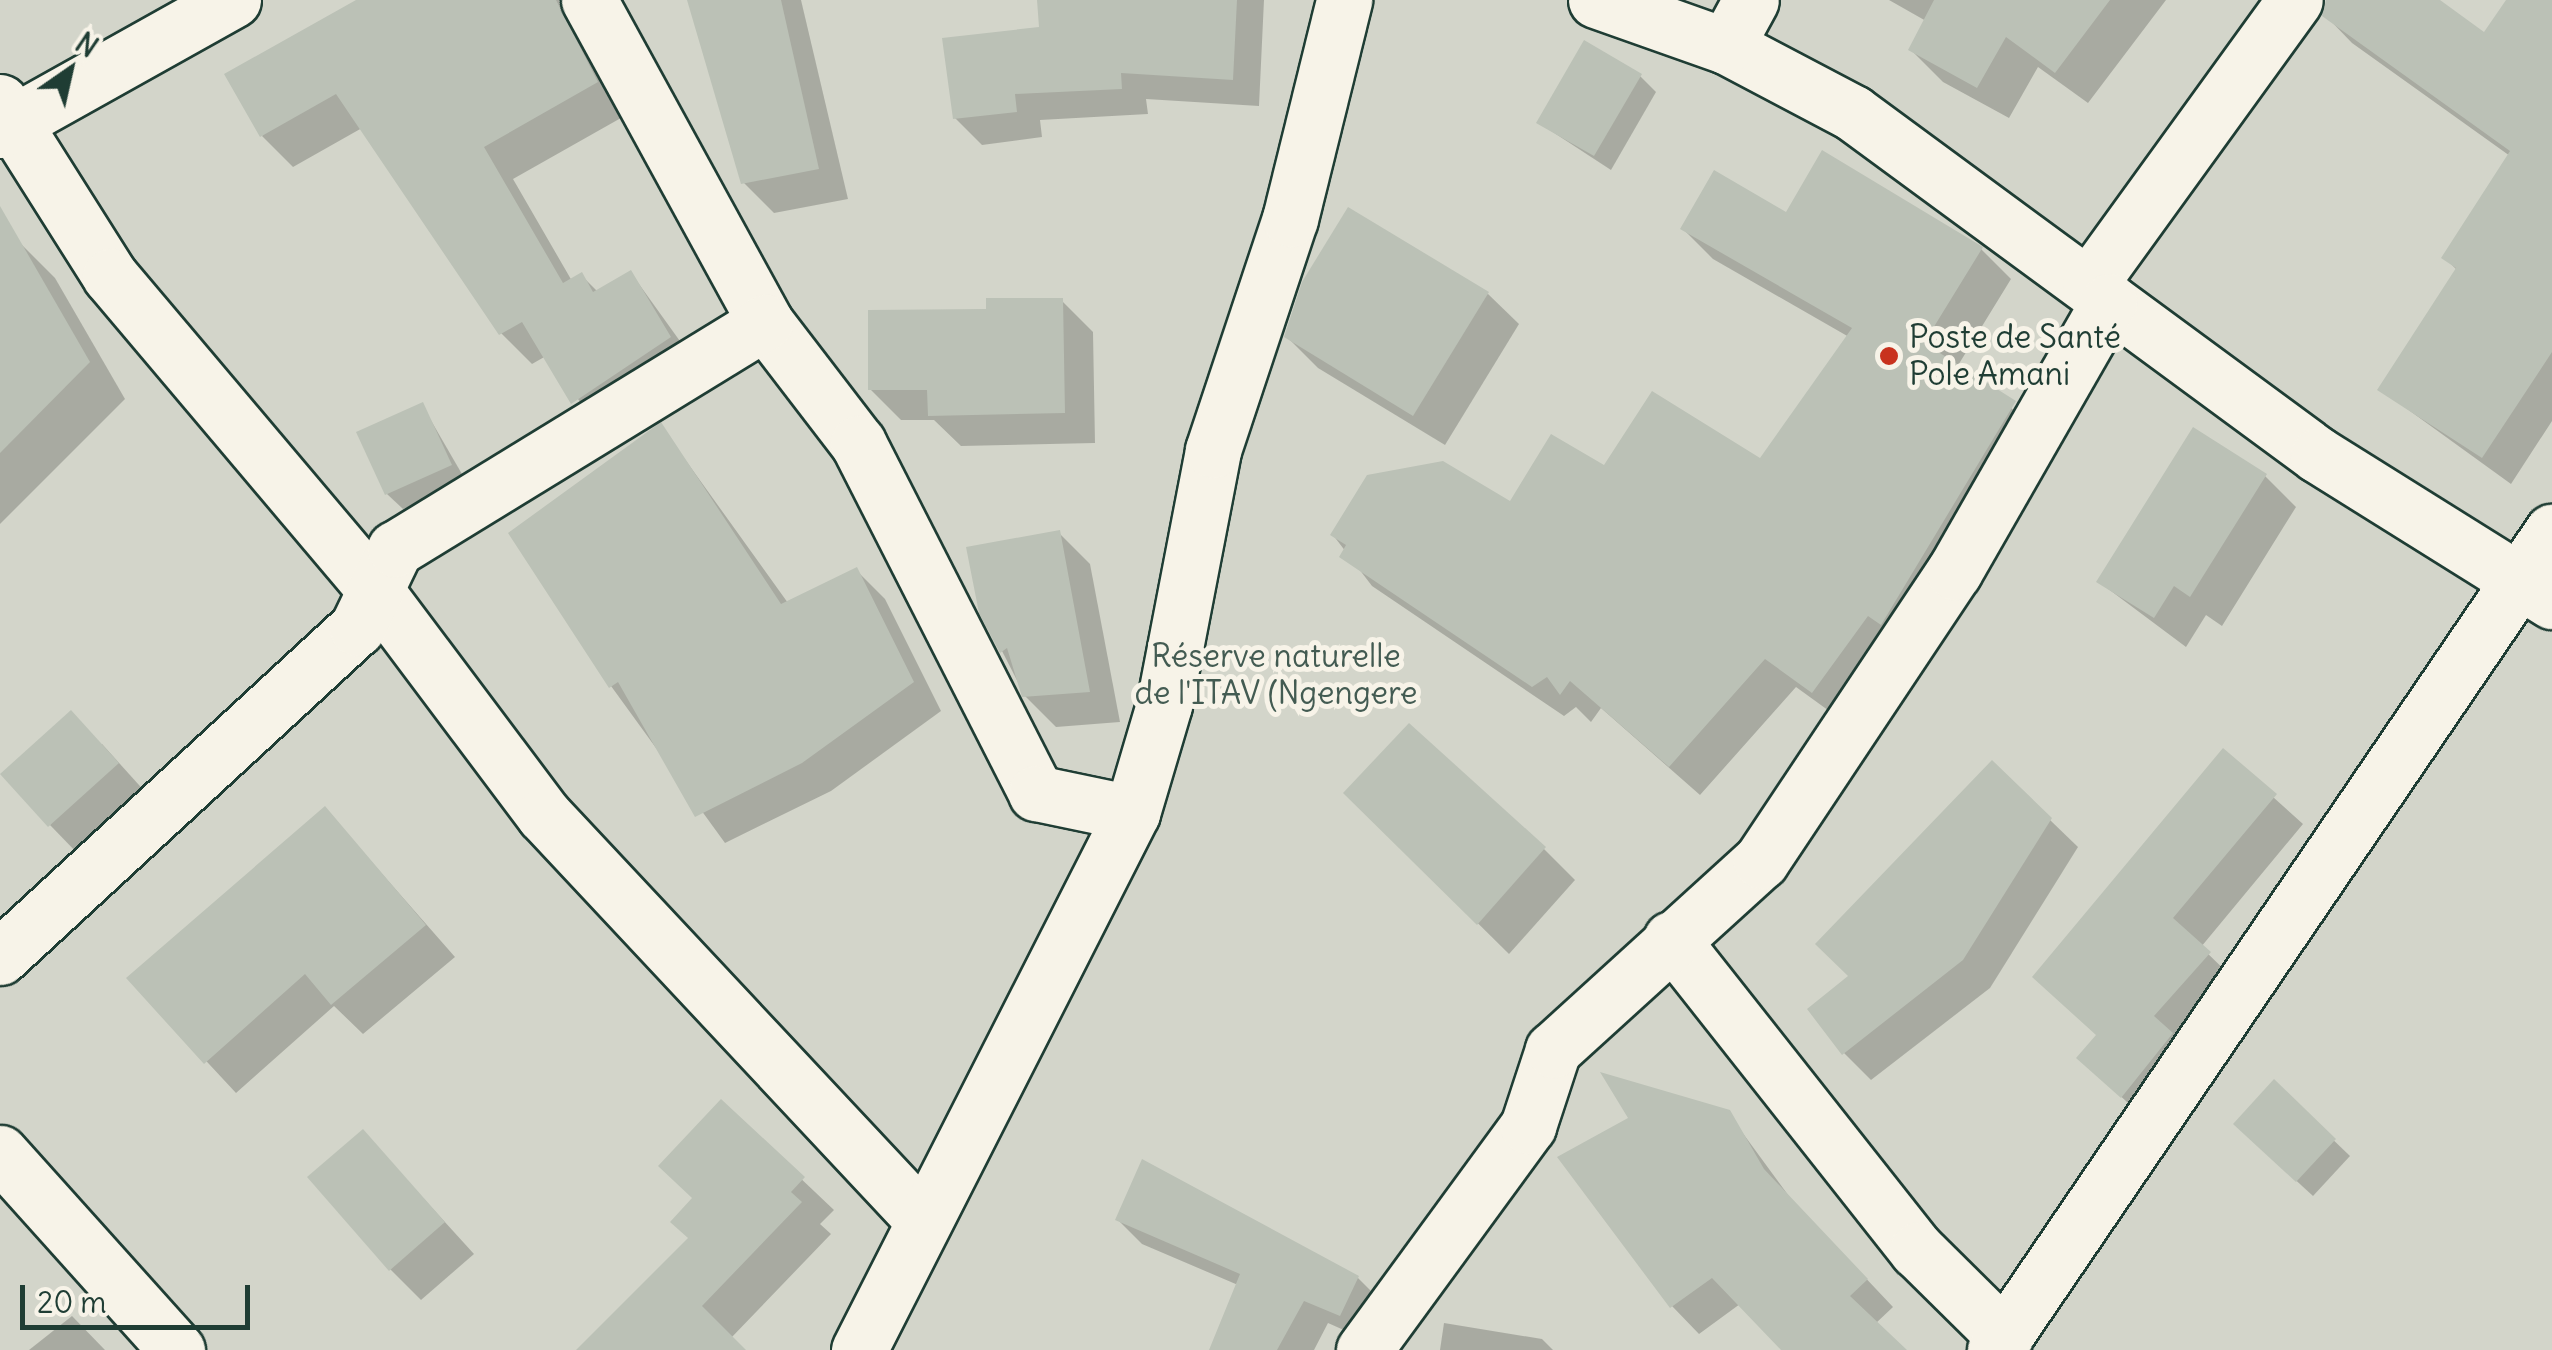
<!DOCTYPE html>
<meta charset="utf-8">
<style>
body{margin:0}
#map{position:relative;width:2552px;height:1350px;overflow:hidden;background:#f7f3e8;font-family:Delius,sans-serif}
div>[style]{position:absolute}
[style*='--x']{left:calc(var(--x)*1px);top:calc(var(--y)*1px);width:calc(var(--w)*1px);rotate:calc(var(--a)*1deg)}
.green>*{inset:0;background:#d3d5ca}
.shadow>*{inset:0;background:#0003}
.building>*{inset:0;background:#bbc1b6}
.roads{filter:drop-shadow(2px 0 #1f3d34) drop-shadow(-2px 0 #1f3d34) drop-shadow(0 2px #1f3d34) drop-shadow(0 -2px #1f3d34)}
.minor>*{height:55px;margin:-27.5px;padding:0 27.5px;transform-origin:27.5px;border-radius:27.5px;background:#f7f3e8}
.dots>*{width:28px;height:28px;translate:-50% -50%;box-sizing:border-box;border:5px solid #f7f3e8;border-radius:50%}
span{translate:-50% -50%;white-space:nowrap;text-align:center;line-height:1.15;-webkit-text-stroke:10px #f7f3e8;paint-order:stroke}
.poi-label{font-size:32px;color:#1f3d34}
.left{translate:0 -50%;text-align:left}
.park-label{font-size:32px;color:#435b52}
.north{position:absolute;left:20px;top:20px;width:100px;height:100px;-webkit-text-stroke:8px #f7f3e8;paint-order:stroke;rotate:34deg;font-size:28px;font-weight:700;line-height:40px;text-align:center;color:#1f3d34}
.north::after{content:'';display:block;margin:auto;width:35px;height:45px;background:#1f3d34;clip-path:polygon(50% 0,100% 100%,50% 72%,0 100%)}
.scale{position:absolute;left:20px;top:1285px;width:230px;height:45px;box-sizing:border-box;border:5px solid #1f3d34;border-top:0;padding-left:12px;font-size:30px;line-height:35px;white-space:nowrap;color:#1f3d34;-webkit-text-stroke:8px #f7f3e8;paint-order:stroke}
</style>
<div id="map">
<div class="green">
<div style="clip-path:polygon(0 0,2552px 0,2552px 1350px,0 1350px)"></div>
</div>
<div class="shadow">
<div style="clip-path:polygon(361px 0,566px 0,628px 114px,513px 179px,572px 281px,581px 275px,598px 292px,631px 273px,700px 369px,604px 434px,546px 356px,532px 364px,501px 333px,362px 128px,293px 167px,262px 136px)"></div>
<div style="clip-path:polygon(690px 0,801px 0,848px 199px,774px 213px,743px 182px)"></div>
<div style="clip-path:polygon(1040px 0,1264px 0,1259px 106px,1146px 99px,1148px 114px,1040px 120px,1042px 137px,982px 145px,955px 118px,1042px 29px)"></div>
<div style="clip-path:polygon(1889px 0,2166px 0,2088px 103px,2038px 67px,2009px 118px,1943px 82px,1911px 50px,1926px 21px)"></div>
<div style="clip-path:polygon(2335px 0,2436px 0,2485px 35px,2509px 0,2552px 0,2552px 421px,2511px 484px,2381px 390px,2458px 271px,2444px 257px,2510px 156px,2352px 43px,2325px 15px)"></div>
<div style="clip-path:polygon(1640px 76px,1656px 92px,1611px 170px,1539px 123px)"></div>
<div style="clip-path:polygon(1787px 215px,1981px 249px,2011px 279px,1957px 367px,2044px 433px,1843px 721px,1796px 687px,1700px 795px,1601px 708px,1591px 722px,1576px 707px,1564px 716px,1372px 586px,1333px 535px,1511px 504px,1605px 469px,1760px 461px,1849px 337px,1713px 259px,1683px 229px)"></div>
<div style="clip-path:polygon(19px 242px,55px 278px,125px 399px,0 524px,0 253px)"></div>
<div style="clip-path:polygon(1488px 294px,1519px 324px,1445px 445px,1318px 368px,1286px 336px)"></div>
<div style="clip-path:polygon(1062px 301px,1093px 332px,1095px 443px,961px 446px,934px 420px,901px 420px,870px 389px,988px 312px)"></div>
<div style="clip-path:polygon(422px 405px,466px 481px,403px 509px,387px 494px)"></div>
<div style="clip-path:polygon(661px 426px,788px 603px,856px 570px,885px 599px,941px 711px,831px 791px,725px 843px,611px 686px)"></div>
<div style="clip-path:polygon(2265px 476px,2296px 507px,2222px 626px,2206px 615px,2186px 647px,2099px 582px)"></div>
<div style="clip-path:polygon(1059px 533px,1090px 564px,1120px 722px,1056px 727px,1025px 696px,982px 612px)"></div>
<div style="clip-path:polygon(102px 744px,148px 795px,80px 856px,50px 825px)"></div>
<div style="clip-path:polygon(2223px 752px,2303px 824px,2201px 947px,2237px 982px,2151px 1124px,2079px 1058px,2098px 1036px)"></div>
<div style="clip-path:polygon(1346px 793px,1544px 849px,1575px 880px,1509px 954px)"></div>
<div style="clip-path:polygon(325px 809px,455px 957px,363px 1034px,334px 1006px,236px 1093px,129px 978px)"></div>
<div style="clip-path:polygon(2050px 820px,2078px 847px,1990px 988px,1871px 1080px,1844px 1053px,1852px 977px)"></div>
<div style="clip-path:polygon(2274px 1083px,2350px 1156px,2313px 1196px,2252px 1140px)"></div>
<div style="clip-path:polygon(721px 1103px,834px 1210px,820px 1224px,831px 1234px,731px 1338px,742px 1350px,580px 1350px,691px 1239px)"></div>
<div style="clip-path:polygon(1728px 1113px,1791px 1199px,1893px 1307px,1875px 1324px,1903px 1350px,1784px 1350px,1740px 1304px,1699px 1334px,1672px 1306px)"></div>
<div style="clip-path:polygon(363px 1132px,474px 1254px,421px 1300px,390px 1269px)"></div>
<div style="clip-path:polygon(1118px 1220px,1358px 1278px,1382px 1302px,1364px 1339px,1328px 1323px,1314px 1350px,1211px 1350px,1238px 1285px,1142px 1244px)"></div>
<div style="clip-path:polygon(72px 1316px,105px 1350px,29px 1350px)"></div>
<div style="clip-path:polygon(1444px 1323px,1542px 1339px,1553px 1350px,1440px 1350px)"></div>
</div>
<div class="building">
<div style="clip-path:polygon(356px 0,556px 0,598px 82px,484px 147px,563px 283px,582px 272px,593px 292px,631px 270px,671px 337px,571px 404px,522px 322px,499px 335px,336px 94px,260px 137px,224px 74px)"></div>
<div style="clip-path:polygon(687px 0,781px 0,819px 169px,741px 184px)"></div>
<div style="clip-path:polygon(1037px 0,1237px 0,1233px 80px,1121px 73px,1122px 89px,1015px 94px,1017px 112px,953px 119px,942px 38px,1039px 27px)"></div>
<div style="clip-path:polygon(1934px 0,2110px 0,2055px 73px,2006px 37px,1977px 88px,1908px 50px)"></div>
<div style="clip-path:polygon(2326px 0,2440px 0,2484px 32px,2506px 0,2552px 0,2552px 352px,2482px 458px,2377px 390px,2456px 268px,2441px 258px,2510px 151px,2322px 16px)"></div>
<div style="clip-path:polygon(1584px 40px,1642px 74px,1594px 156px,1536px 123px)"></div>
<div style="clip-path:polygon(1822px 150px,1983px 247px,1924px 343px,2016px 401px,1881px 625px,1868px 616px,1812px 693px,1765px 659px,1669px 767px,1570px 681px,1560px 695px,1547px 677px,1532px 687px,1339px 557px,1346px 545px,1330px 535px,1367px 475px,1443px 461px,1510px 501px,1551px 434px,1604px 465px,1652px 391px,1760px 458px,1852px 328px,1680px 229px,1714px 170px,1786px 212px)"></div>
<div style="clip-path:polygon(0 206px,90px 362px,0 453px)"></div>
<div style="clip-path:polygon(1348px 207px,1489px 292px,1413px 416px,1284px 337px,1302px 282px)"></div>
<div style="clip-path:polygon(986px 298px,1063px 298px,1065px 413px,928px 416px,927px 390px,868px 390px,868px 310px,986px 309px)"></div>
<div style="clip-path:polygon(423px 402px,452px 465px,385px 495px,356px 432px)"></div>
<div style="clip-path:polygon(661px 422px,781px 604px,857px 567px,914px 682px,802px 763px,695px 817px,618px 682px,609px 688px,508px 533px)"></div>
<div style="clip-path:polygon(2193px 427px,2267px 474px,2190px 597px,2174px 586px,2154px 618px,2096px 582px)"></div>
<div style="clip-path:polygon(1060px 530px,1090px 692px,1022px 697px,1007px 648px,1000px 653px,979px 613px,966px 547px)"></div>
<div style="clip-path:polygon(71px 710px,119px 763px,48px 827px,0 774px)"></div>
<div style="clip-path:polygon(1409px 723px,1546px 847px,1477px 925px,1343px 793px)"></div>
<div style="clip-path:polygon(2223px 748px,2277px 794px,2173px 918px,2211px 952px,2154px 1016px,2173px 1033px,2121px 1098px,2076px 1058px,2096px 1035px,2032px 977px)"></div>
<div style="clip-path:polygon(1992px 760px,2052px 818px,1963px 960px,1842px 1055px,1807px 1009px,1848px 976px,1815px 944px)"></div>
<div style="clip-path:polygon(325px 806px,426px 925px,331px 1005px,305px 974px,204px 1064px,126px 978px)"></div>
<div style="clip-path:polygon(1600px 1072px,1730px 1110px,1764px 1169px,1868px 1279px,1850px 1296px,1907px 1350px,1781px 1350px,1712px 1278px,1670px 1308px,1557px 1157px,1628px 1118px)"></div>
<div style="clip-path:polygon(2274px 1079px,2336px 1139px,2296px 1182px,2233px 1124px)"></div>
<div style="clip-path:polygon(721px 1099px,805px 1177px,791px 1192px,802px 1202px,702px 1306px,746px 1350px,576px 1350px,688px 1238px,670px 1222px,692px 1198px,658px 1166px)"></div>
<div style="clip-path:polygon(363px 1129px,445px 1222px,389px 1271px,307px 1177px)"></div>
<div style="clip-path:polygon(1142px 1159px,1359px 1276px,1340px 1316px,1304px 1301px,1277px 1350px,1209px 1350px,1240px 1274px,1115px 1220px)"></div>
</div>
<div class="roads">
<div class="minor">
<div style="--x:589;--y:0;--w:367;--a:61.3"></div>
<div style="--x:765;--y:322;--w:153;--a:52.5"></div>
<div style="--x:858;--y:443;--w:393;--a:63"></div>
<div style="--x:1036;--y:793;--w:98;--a:11.8"></div>
<div style="--x:1596;--y:0;--w:138;--a:19.5"></div>
<div style="--x:1726;--y:46;--w:144;--a:27.8"></div>
<div style="--x:1853;--y:113;--w:577;--a:36.33"></div>
<div style="--x:2318;--y:455;--w:276;--a:32"></div>
<div style="--x:1726;--y:46;--w:52;--a:-61.5"></div>
<div style="--x:0;--y:102;--w:206;--a:57.7"></div>
<div style="--x:110;--y:276;--w:411;--a:49.8"></div>
<div style="--x:375;--y:590;--w:281;--a:53.1"></div>
<div style="--x:544;--y:815;--w:556;--a:46.89"></div>
<div style="--x:0;--y:130;--w:267;--a:-29.2"></div>
<div style="--x:2090;--y:283;--w:349;--a:-54.1"></div>
<div style="--x:1671;--y:939;--w:397;--a:51.7"></div>
<div style="--x:1917;--y:1250;--w:124;--a:44.7"></div>
<div style="--x:0;--y:957;--w:485;--a:-42.7"></div>
<div style="--x:357;--y:628;--w:88;--a:-64.3"></div>
<div style="--x:395;--y:549;--w:434;--a:-31.5"></div>
<div style="--x:0;--y:1153;--w:265;--a:48.1"></div>
<div style="--x:859;--y:1350;--w:602;--a:-63.05"></div>
<div style="--x:1132;--y:813;--w:113;--a:-73.5"></div>
<div style="--x:1164;--y:705;--w:260;--a:-79.1"></div>
<div style="--x:1213;--y:450;--w:243;--a:-71.6"></div>
<div style="--x:1290;--y:219;--w:226;--a:-76.1"></div>
<div style="--x:1364;--y:1350;--w:278;--a:-53.8"></div>
<div style="--x:1528;--y:1126;--w:80;--a:-71.8"></div>
<div style="--x:1553;--y:1050;--w:281;--a:-42.3"></div>
<div style="--x:1761;--y:861;--w:348;--a:-56.3"></div>
<div style="--x:1954;--y:572;--w:312;--a:-60.2"></div>
<div style="--x:1995;--y:1350;--w:990;--a:-55.75"></div>
</div>
</div>
<div class="dots">
<div style="left:1889px;top:356px;background:#c8321e"></div>
</div>
<div class="poi-label">
<span class="left" style="left:1909px;top:356px">Poste de Santé<br>Pole Amani</span>
</div>
<div class="park-label">
<span style="left:1276px;top:675px">Réserve naturelle<br>de l'ITAV (Ngengere</span>
</div>
<div class="north">N</div>
<div class="scale">20 m</div>
</div>
